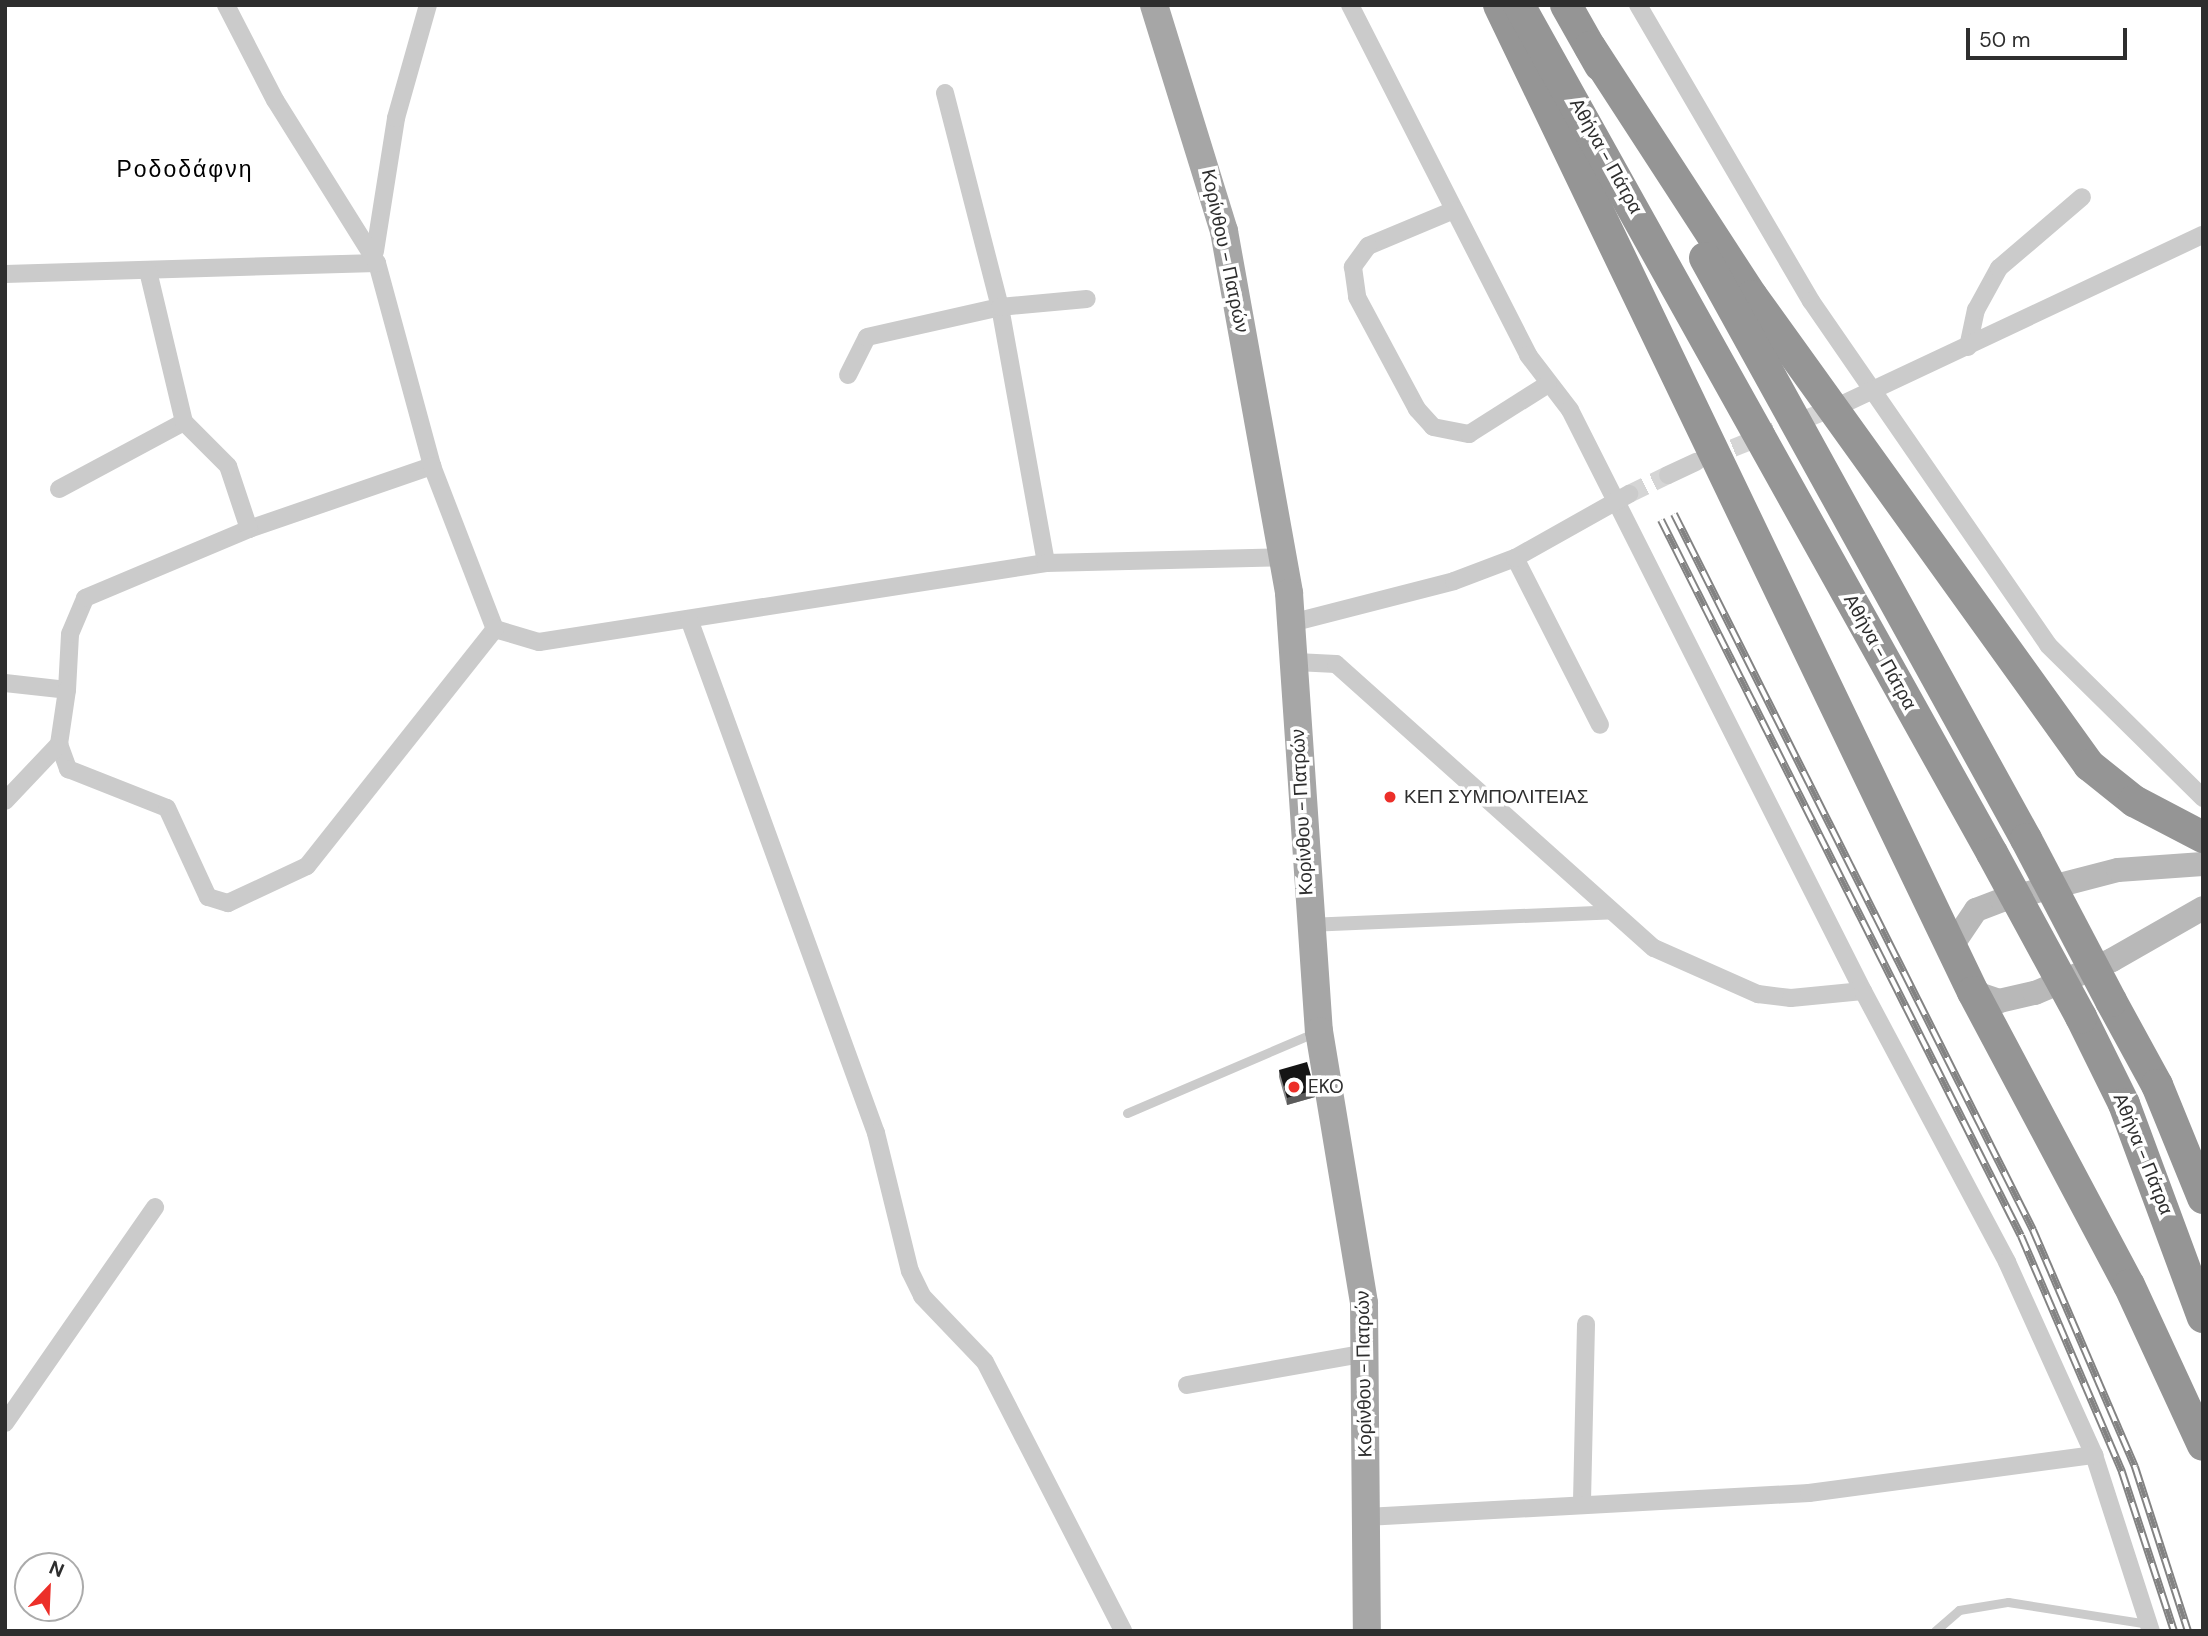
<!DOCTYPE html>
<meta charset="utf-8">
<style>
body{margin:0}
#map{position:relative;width:2208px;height:1636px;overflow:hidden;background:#fff;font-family:"DM Sans",sans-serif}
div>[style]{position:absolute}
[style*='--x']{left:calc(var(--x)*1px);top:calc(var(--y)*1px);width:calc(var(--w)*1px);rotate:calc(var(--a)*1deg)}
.minor-tunnel>*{height:18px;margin-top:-9px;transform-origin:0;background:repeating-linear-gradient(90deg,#d5d5d5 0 18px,transparent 0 27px)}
.service>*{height:9px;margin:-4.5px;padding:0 4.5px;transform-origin:4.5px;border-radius:4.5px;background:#cbcbcb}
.pedestrian>*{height:14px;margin:-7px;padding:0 7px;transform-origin:7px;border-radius:7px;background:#cbcbcb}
.minor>*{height:18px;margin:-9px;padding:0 9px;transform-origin:9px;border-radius:9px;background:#cbcbcb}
.secondary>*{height:24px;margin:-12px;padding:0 12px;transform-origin:12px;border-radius:12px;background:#b8b8b8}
.primary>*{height:28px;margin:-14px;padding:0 14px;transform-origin:14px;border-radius:14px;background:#a6a6a6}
.motorway>*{height:32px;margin:-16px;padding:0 16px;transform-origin:16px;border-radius:16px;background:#959595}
.rail>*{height:8px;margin-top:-4px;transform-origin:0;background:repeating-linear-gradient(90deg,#fff 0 16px,#838383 0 32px);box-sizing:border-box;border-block:2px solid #838383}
.motorway-bridge>*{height:32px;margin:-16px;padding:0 16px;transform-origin:16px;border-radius:16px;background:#959595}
.wall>*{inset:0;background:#8a8a8a}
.shaded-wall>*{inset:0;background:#5b5b5b}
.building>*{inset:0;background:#151515}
.dots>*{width:19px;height:19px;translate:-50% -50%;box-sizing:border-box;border:4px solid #fff;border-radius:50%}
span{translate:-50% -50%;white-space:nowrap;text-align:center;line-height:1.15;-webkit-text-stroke:7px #fff;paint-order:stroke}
.street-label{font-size:19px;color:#2e2e2e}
.poi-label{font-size:19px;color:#2e2e2e}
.left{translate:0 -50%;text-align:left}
.quarter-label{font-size:23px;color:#000;letter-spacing:2px}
.frame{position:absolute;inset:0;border:7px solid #2e2e2e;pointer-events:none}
.north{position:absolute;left:14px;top:1552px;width:70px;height:70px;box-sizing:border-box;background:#fff;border:2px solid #ababab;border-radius:50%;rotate:23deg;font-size:19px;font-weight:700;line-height:28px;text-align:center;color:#2e2e2e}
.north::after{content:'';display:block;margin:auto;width:24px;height:32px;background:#ec2f29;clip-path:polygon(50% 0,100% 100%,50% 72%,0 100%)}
.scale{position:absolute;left:1966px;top:28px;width:161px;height:32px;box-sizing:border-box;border:4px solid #2e2e2e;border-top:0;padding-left:9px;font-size:21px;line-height:24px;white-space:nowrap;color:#2e2e2e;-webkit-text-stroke:5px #fff;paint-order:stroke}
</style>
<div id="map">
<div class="minor-tunnel">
<div style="--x:1708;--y:458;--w:140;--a:-21.8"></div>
<div style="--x:1629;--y:494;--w:43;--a:-26"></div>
</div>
<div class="service">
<div style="--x:1127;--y:1113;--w:203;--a:-23.2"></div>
<div style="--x:1935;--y:1631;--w:32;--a:-41"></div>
<div style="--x:1959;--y:1610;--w:50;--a:-9.3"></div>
<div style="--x:2008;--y:1602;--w:143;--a:8.9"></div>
</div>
<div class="pedestrian">
<div style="--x:1308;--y:925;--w:306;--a:-2.4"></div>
</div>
<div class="minor">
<div style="--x:1350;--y:5;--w:393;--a:63"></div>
<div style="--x:1528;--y:355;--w:69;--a:52.6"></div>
<div style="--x:1570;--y:410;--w:651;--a:63.24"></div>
<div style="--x:1638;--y:5;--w:343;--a:59.7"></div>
<div style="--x:1811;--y:301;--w:418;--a:55.4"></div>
<div style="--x:2048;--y:645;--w:218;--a:44.6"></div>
<div style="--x:945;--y:93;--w:221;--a:75.6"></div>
<div style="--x:1000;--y:307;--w:260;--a:79.8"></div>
<div style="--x:1454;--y:210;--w:93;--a:157.3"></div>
<div style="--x:1368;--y:246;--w:26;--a:126"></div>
<div style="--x:1353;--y:267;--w:30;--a:82"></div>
<div style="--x:1357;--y:297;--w:127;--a:61.8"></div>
<div style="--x:1417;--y:409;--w:24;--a:48"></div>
<div style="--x:1433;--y:427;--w:37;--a:11"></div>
<div style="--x:1469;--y:434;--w:93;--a:-32.3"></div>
<div style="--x:375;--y:251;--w:135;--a:-81"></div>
<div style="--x:396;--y:118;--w:117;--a:-74.2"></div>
<div style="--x:377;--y:263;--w:210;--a:74.8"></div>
<div style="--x:5;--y:274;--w:372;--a:-1.7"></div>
<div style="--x:377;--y:263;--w:192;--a:-122"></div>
<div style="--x:275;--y:100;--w:107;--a:-117.3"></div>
<div style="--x:1968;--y:347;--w:38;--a:-78"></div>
<div style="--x:1976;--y:310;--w:48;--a:-61.3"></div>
<div style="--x:1999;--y:268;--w:109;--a:-40.5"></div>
<div style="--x:848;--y:375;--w:42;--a:-63.4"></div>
<div style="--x:867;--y:337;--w:136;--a:-12.7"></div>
<div style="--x:1000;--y:307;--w:87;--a:-5.3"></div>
<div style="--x:1841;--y:405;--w:400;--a:-25.2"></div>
<div style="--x:1668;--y:475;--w:31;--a:-25"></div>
<div style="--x:59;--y:489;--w:142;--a:-28.2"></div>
<div style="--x:249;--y:529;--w:194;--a:-19"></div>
<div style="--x:432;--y:466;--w:175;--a:68.9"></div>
<div style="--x:495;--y:629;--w:46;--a:16.5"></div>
<div style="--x:539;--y:642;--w:513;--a:-8.86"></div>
<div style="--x:1046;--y:563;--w:238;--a:-1.4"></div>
<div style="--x:1515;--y:558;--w:187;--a:63"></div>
<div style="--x:689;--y:619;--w:547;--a:70.01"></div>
<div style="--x:876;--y:1133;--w:142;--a:76.2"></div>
<div style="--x:910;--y:1271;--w:28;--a:64"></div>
<div style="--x:922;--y:1296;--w:91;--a:46.3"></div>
<div style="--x:985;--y:1362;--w:302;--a:62.8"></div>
<div style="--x:1291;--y:623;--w:168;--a:-14.4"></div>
<div style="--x:1454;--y:581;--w:65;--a:-20.7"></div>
<div style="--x:1515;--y:558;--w:131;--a:-29.3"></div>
<div style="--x:1296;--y:662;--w:40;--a:2.9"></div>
<div style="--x:1336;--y:664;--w:426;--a:41.8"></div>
<div style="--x:1654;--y:948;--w:114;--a:23.9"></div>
<div style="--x:1758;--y:994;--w:33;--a:7"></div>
<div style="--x:1791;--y:998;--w:72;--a:-5.6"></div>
<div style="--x:1863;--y:991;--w:307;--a:62"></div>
<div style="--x:2007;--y:1262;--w:212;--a:65.7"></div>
<div style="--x:2094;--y:1455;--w:185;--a:72.1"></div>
<div style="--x:5;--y:683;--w:62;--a:6.4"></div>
<div style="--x:67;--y:690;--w:56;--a:-86.9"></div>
<div style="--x:70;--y:634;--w:39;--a:-67"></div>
<div style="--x:85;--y:598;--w:178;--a:-22.8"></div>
<div style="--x:249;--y:529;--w:66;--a:-108.4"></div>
<div style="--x:228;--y:466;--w:62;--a:-135"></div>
<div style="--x:184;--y:422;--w:155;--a:-103.4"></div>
<div style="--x:67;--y:690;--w:55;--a:98.4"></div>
<div style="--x:59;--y:744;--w:27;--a:70"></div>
<div style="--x:68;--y:769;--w:106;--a:21.5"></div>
<div style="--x:167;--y:808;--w:98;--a:65.3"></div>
<div style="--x:208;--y:897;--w:21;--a:17"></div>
<div style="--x:228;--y:903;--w:87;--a:-25.1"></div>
<div style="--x:307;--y:866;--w:303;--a:-51.6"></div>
<div style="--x:5;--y:801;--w:79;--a:-46.5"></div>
<div style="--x:1187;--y:1385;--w:182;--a:-10.1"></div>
<div style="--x:5;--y:1423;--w:263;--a:-55.2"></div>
<div style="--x:1582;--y:1501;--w:177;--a:-88.7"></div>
<div style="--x:1366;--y:1517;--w:444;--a:-3.1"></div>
<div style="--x:1809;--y:1493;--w:288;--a:-7.6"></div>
</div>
<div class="secondary">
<div style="--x:1951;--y:947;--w:45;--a:-56"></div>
<div style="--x:1976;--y:910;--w:28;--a:-21"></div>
<div style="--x:2002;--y:900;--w:120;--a:-14.5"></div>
<div style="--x:2118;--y:870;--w:85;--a:-4"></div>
<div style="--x:1973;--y:992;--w:28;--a:19"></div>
<div style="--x:1999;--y:1001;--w:37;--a:-13"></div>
<div style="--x:2035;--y:993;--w:84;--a:-23.2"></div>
<div style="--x:2112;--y:960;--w:105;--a:-29.7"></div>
</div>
<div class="primary">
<div style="--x:1154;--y:5;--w:237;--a:72.8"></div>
<div style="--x:1224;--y:231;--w:368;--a:79.8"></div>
<div style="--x:1289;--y:593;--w:439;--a:86.1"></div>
<div style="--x:1319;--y:1031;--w:276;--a:80.6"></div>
<div style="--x:1364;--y:1303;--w:328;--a:89.5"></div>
</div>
<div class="motorway">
<div style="--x:1499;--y:5;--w:1095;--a:64.35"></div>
<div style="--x:1973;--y:992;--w:332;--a:62"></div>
<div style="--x:2129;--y:1285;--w:176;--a:65.2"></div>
<div style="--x:1519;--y:5;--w:971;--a:60.85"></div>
<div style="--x:1566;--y:5;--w:69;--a:60.5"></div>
<div style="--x:1590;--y:47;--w:297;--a:57"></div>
<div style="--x:1752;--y:296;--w:578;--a:54.3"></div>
<div style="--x:2089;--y:765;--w:58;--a:38.7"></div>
<div style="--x:2134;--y:801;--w:78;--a:27.6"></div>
<div style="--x:1705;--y:258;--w:664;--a:61.08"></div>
<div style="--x:2111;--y:1001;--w:96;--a:61.3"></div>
<div style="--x:2157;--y:1085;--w:122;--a:67.8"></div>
<div style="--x:2081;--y:1017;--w:97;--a:63.7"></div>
<div style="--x:2124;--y:1104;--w:227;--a:69.7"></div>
</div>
<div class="rail">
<div style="--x:1674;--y:514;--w:801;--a:63.37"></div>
<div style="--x:2033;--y:1230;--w:258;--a:66.7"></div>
<div style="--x:2135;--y:1467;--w:172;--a:72.1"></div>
<div style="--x:1661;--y:520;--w:801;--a:63.31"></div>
<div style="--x:2021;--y:1236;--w:257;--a:66.8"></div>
<div style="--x:2122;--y:1472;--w:167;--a:71.9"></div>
</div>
<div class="motorway-bridge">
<div style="--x:2026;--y:839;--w:183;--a:62.3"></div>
<div style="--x:1992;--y:853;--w:187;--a:61.5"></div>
</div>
<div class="wall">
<div style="clip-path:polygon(1279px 1070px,1315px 1097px,1287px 1105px,1279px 1077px)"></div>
</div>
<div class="shaded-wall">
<div style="clip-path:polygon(1315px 1090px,1315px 1097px,1287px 1105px,1287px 1098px)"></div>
</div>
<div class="building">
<div style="clip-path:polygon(1307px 1062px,1315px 1090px,1287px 1098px,1279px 1070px)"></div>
</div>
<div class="dots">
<div style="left:1390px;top:797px;background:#ec2f29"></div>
<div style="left:1294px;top:1087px;background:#ec2f29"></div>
</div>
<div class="street-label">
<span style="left:1606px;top:156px;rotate:61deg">Αθήνα - Πάτρα</span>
<span style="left:1225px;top:251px;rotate:78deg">Κορίνθου - Πατρών</span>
<span style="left:1880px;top:652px;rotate:61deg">Αθήνα - Πάτρα</span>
<span style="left:1302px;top:812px;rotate:-93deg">Κορίνθου - Πατρών</span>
<span style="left:2143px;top:1154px;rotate:68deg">Αθήνα - Πάτρα</span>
<span style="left:1364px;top:1374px;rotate:-91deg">Κορίνθου - Πατρών</span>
</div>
<div class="poi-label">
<span class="left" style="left:1404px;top:797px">ΚΕΠ ΣΥΜΠΟΛΙΤΕΙΑΣ</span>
<span class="left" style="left:1308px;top:1087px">EKO</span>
</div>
<div class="quarter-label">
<span style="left:185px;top:169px">Ροδοδάφνη</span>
</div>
<div class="frame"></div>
<div class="north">N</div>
<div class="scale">50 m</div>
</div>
